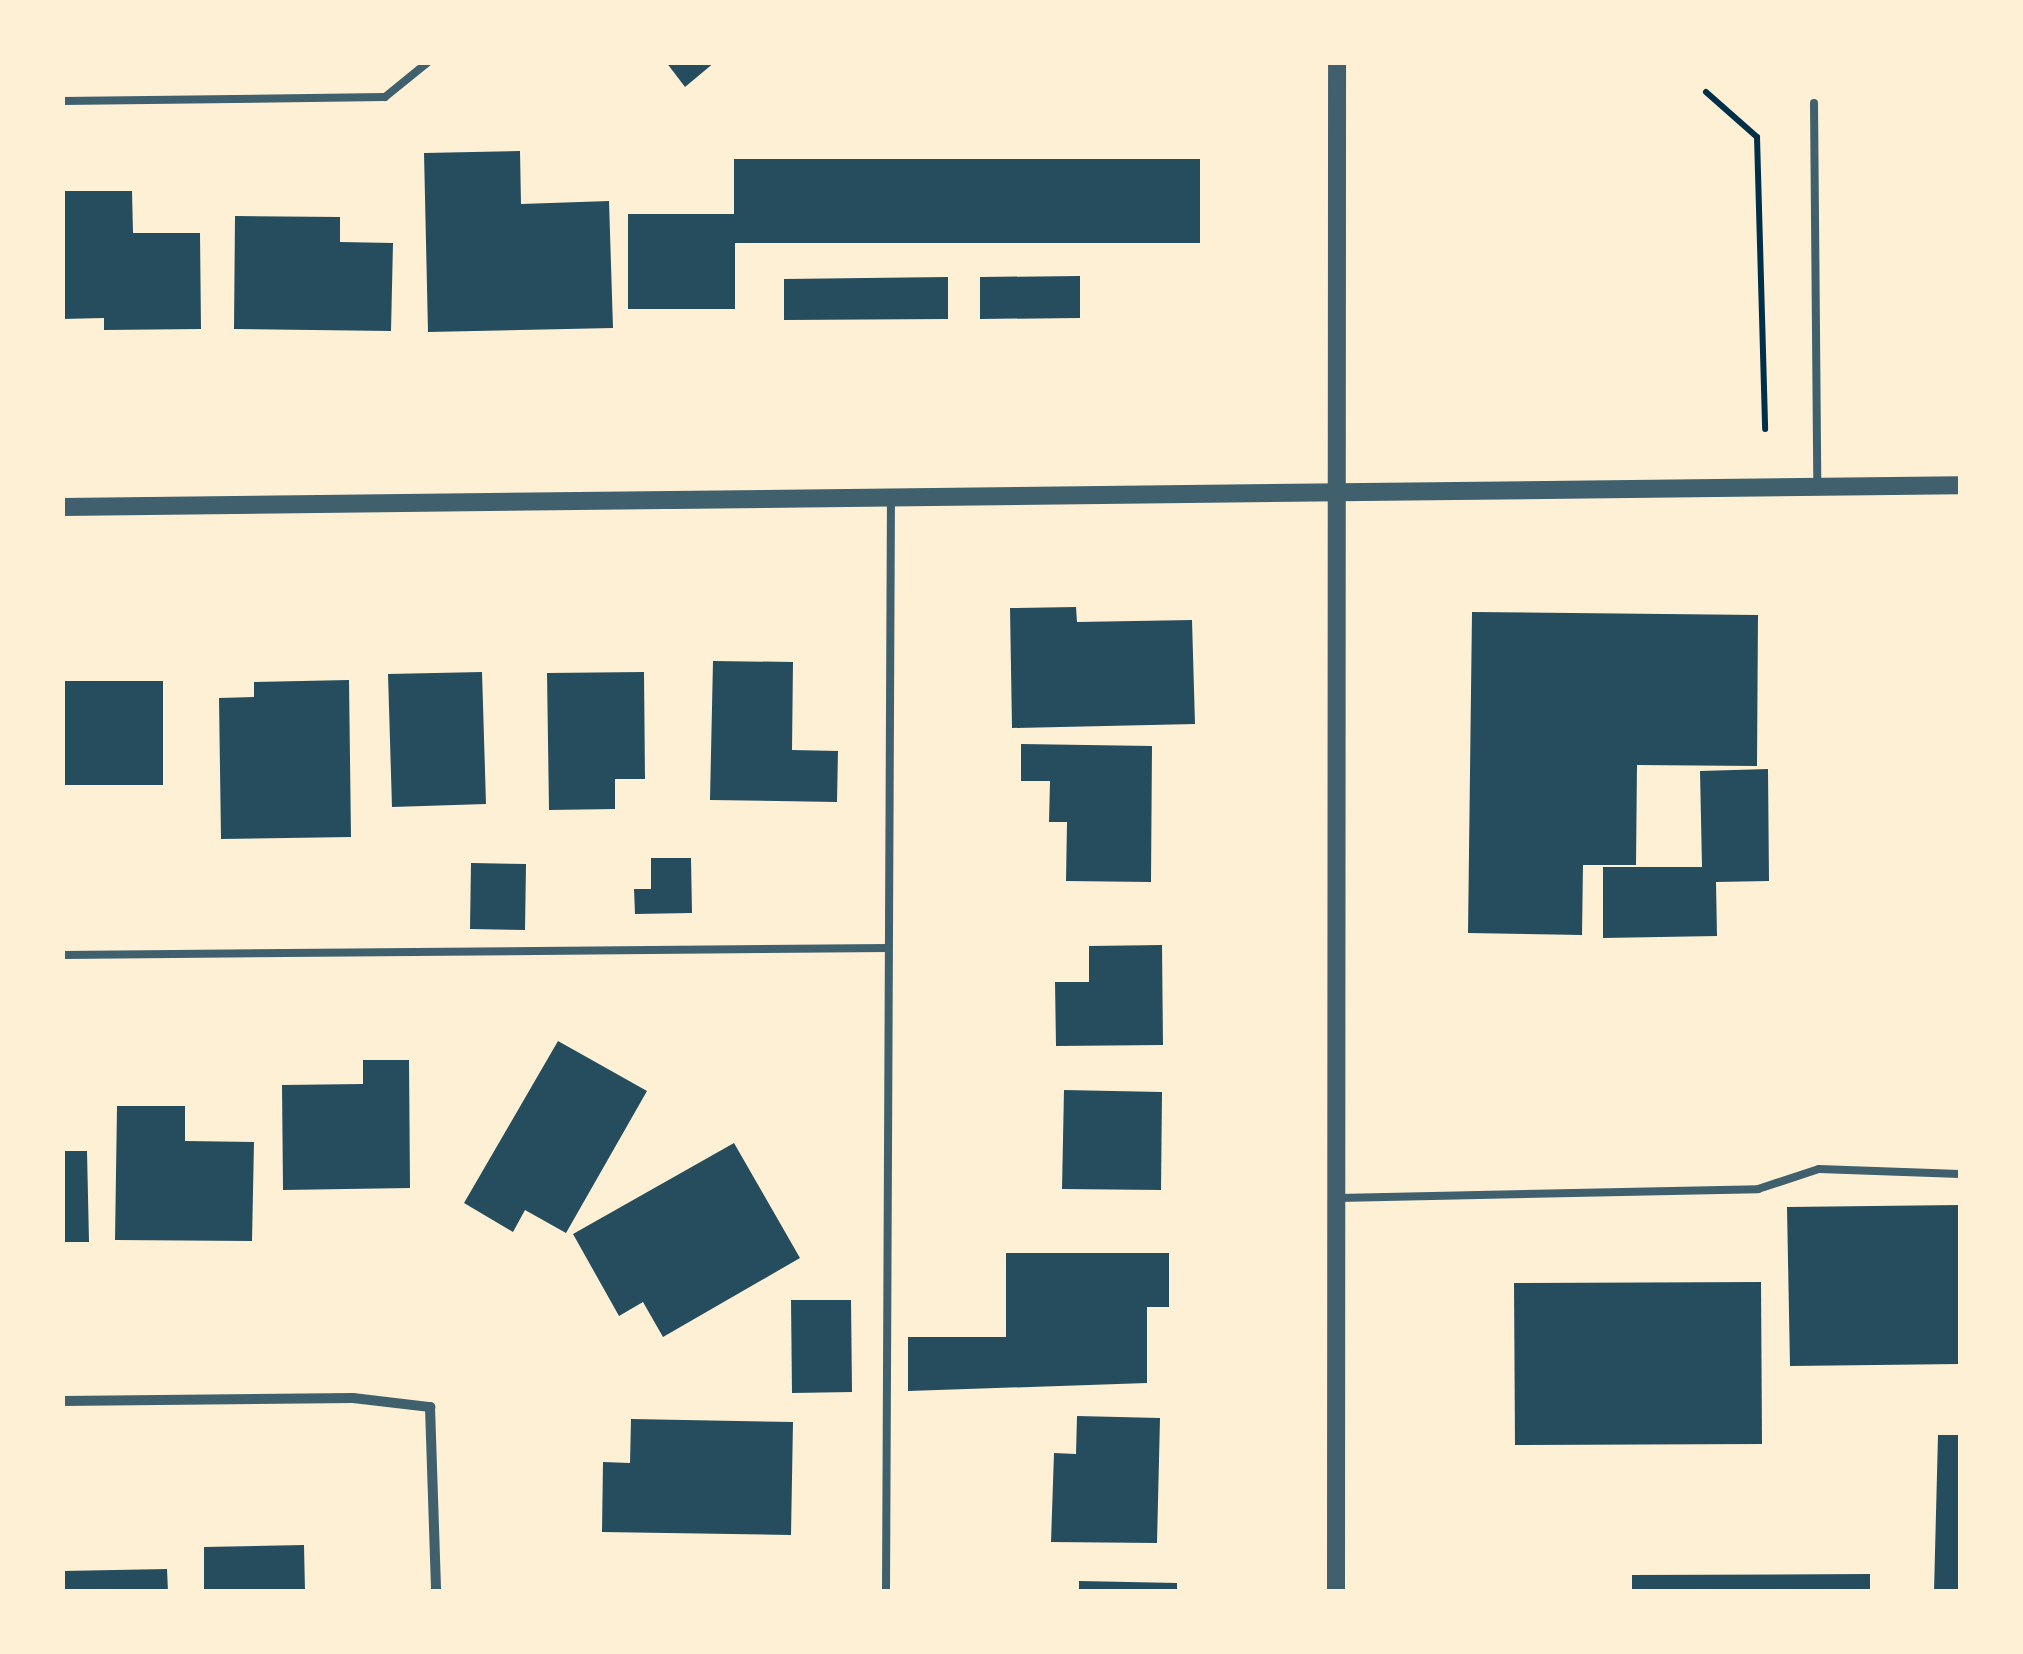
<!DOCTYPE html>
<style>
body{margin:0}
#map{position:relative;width:2023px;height:1654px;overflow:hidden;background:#fdf0d5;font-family:"PT Sans Narrow",sans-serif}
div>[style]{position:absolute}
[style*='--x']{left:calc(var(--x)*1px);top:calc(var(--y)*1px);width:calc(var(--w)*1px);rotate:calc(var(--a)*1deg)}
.building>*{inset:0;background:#264d5e}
.path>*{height:6px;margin:-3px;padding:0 3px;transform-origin:3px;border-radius:3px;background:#003049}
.service>*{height:8px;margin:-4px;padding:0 4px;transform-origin:4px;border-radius:4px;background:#3f606c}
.minor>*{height:10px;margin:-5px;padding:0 5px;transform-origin:5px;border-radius:5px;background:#3f606c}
.tertiary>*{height:18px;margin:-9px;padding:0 9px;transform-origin:9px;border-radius:9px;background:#3f606c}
span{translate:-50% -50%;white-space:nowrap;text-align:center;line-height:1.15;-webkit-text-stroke:8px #fdf0d5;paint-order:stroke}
.frame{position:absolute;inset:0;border:65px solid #fdf0d5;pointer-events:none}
</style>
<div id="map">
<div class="building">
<div style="clip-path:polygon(666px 62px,715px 62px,685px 87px)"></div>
<div style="clip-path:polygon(520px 151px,521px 204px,609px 201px,613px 328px,428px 332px,424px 153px)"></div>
<div style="clip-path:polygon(734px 159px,1200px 159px,1200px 243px,735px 243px,735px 309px,628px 309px,628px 214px,734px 214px)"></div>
<div style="clip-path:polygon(62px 191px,132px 191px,133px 233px,200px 233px,201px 329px,104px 330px,104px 318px,62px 319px)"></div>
<div style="clip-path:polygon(235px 216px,340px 217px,340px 242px,393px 243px,391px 331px,234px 329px)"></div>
<div style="clip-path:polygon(1080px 276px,1080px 318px,980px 319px,980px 277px)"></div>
<div style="clip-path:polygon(948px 277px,948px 319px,784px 320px,784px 279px)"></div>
<div style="clip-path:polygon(1076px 607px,1077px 622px,1192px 620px,1195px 724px,1012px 728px,1010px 608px)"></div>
<div style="clip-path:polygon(1472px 612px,1758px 615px,1757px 766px,1637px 765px,1636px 865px,1583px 865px,1582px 935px,1468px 933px)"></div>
<div style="clip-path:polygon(713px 661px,793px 662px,792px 750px,838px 751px,837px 802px,710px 800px)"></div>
<div style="clip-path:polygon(482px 672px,486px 804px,392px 807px,388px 674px)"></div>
<div style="clip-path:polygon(644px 672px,645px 779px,615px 779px,615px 809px,549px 810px,547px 673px)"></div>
<div style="clip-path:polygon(349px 680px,351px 837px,221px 839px,219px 698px,254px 697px,254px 682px)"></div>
<div style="clip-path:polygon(63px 681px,163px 681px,163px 785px,63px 785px)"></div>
<div style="clip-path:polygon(1021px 744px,1152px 746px,1151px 882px,1066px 881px,1067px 822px,1049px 822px,1050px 781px,1021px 781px)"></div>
<div style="clip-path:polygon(1768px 769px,1769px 881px,1716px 882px,1717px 936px,1603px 938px,1603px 867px,1702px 867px,1700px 771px)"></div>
<div style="clip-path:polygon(651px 858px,691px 858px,692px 913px,635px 914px,634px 889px,651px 889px)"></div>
<div style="clip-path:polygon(471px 863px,526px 864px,525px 930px,470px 929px)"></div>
<div style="clip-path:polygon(1162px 945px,1163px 1045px,1056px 1046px,1055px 982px,1089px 982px,1089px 946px)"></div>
<div style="clip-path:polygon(558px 1041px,647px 1091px,566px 1233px,525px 1210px,513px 1232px,464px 1203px)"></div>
<div style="clip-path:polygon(363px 1060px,409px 1060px,410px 1188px,283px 1190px,282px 1085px,363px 1084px)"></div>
<div style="clip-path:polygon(1064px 1090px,1162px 1092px,1161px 1190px,1062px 1189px)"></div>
<div style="clip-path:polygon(117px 1106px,185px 1106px,185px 1141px,254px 1142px,252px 1241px,115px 1240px)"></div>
<div style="clip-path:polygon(734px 1143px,800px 1258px,663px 1337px,643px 1302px,619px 1316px,573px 1234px)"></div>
<div style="clip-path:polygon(62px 1151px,87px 1151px,89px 1242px,62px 1242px)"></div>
<div style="clip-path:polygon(1960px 1205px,1960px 1364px,1790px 1366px,1787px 1207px)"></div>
<div style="clip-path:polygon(1006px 1253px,1169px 1253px,1169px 1307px,1147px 1307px,1147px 1383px,908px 1391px,908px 1337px,1006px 1337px)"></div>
<div style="clip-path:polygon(1761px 1282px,1762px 1444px,1515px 1445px,1514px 1283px)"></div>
<div style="clip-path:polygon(791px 1300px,851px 1300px,852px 1392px,792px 1393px)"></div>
<div style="clip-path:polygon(1077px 1416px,1160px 1418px,1157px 1543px,1051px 1542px,1054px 1453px,1076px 1454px)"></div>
<div style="clip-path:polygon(631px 1419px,793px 1422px,791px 1535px,602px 1532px,603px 1462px,630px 1463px)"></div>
<div style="clip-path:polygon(1938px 1435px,1960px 1435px,1960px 1592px,1934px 1592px)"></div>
<div style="clip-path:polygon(304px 1545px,305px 1592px,204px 1592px,204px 1547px)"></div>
<div style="clip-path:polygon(167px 1569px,168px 1592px,62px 1592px,62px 1571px)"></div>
<div style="clip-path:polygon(1870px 1574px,1870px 1592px,1632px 1592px,1632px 1575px)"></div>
<div style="clip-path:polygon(1079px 1581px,1177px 1583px,1177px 1592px,1079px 1592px)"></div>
</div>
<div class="path">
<div style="--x:1706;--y:92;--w:68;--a:41.4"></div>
<div style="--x:1757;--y:137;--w:292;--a:88.4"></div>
</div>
<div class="service">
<div style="--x:62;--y:101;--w:323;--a:-0.7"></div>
<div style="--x:385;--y:97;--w:55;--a:-39.1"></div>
<div style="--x:1814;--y:103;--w:381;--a:89.5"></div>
<div style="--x:62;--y:955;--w:826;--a:-0.49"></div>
<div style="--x:1338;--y:1198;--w:420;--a:-1.2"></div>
<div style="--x:1758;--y:1189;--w:64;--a:-18.2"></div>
<div style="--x:1819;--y:1169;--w:141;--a:2"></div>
<div style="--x:886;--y:1592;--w:1094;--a:-89.74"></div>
</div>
<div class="minor">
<div style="--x:62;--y:1401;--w:291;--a:-0.6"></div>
<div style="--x:353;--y:1398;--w:78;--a:6.7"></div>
<div style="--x:430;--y:1407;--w:185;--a:88.1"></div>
</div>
<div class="tertiary">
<div style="--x:62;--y:507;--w:1898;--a:-0.66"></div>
<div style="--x:1336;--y:1592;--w:1530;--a:-89.96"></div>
</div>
<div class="frame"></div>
</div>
